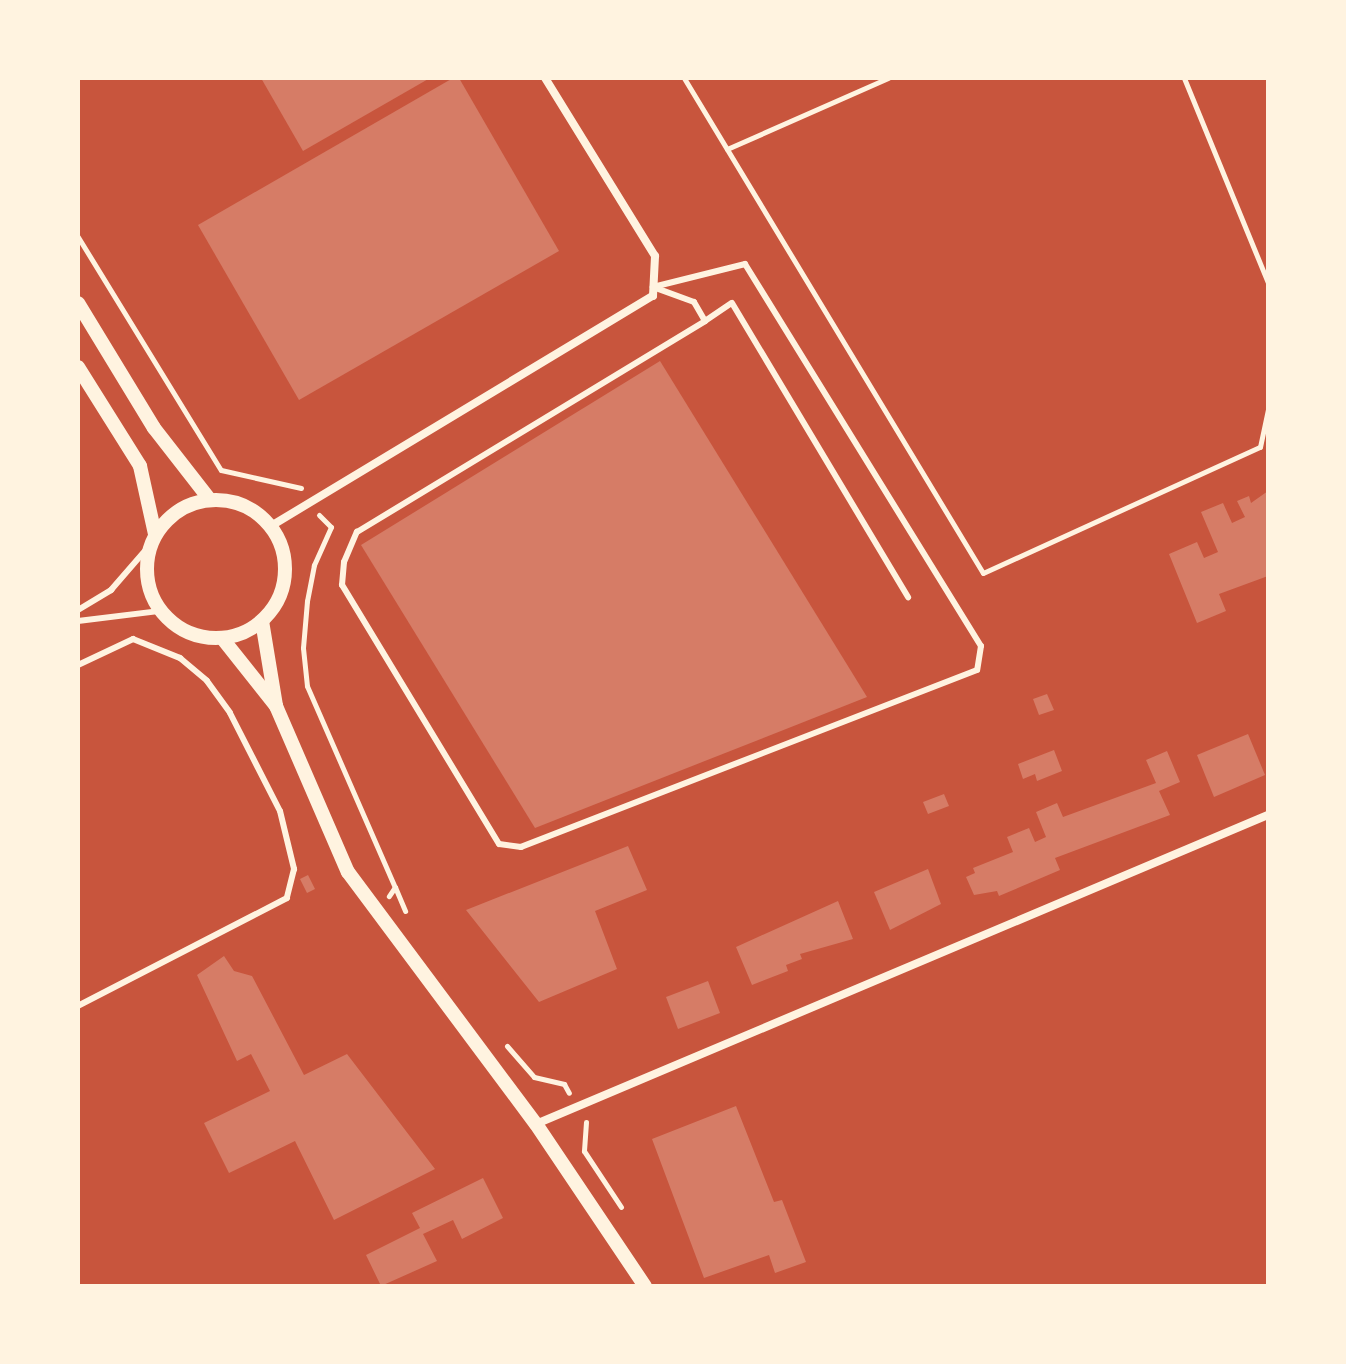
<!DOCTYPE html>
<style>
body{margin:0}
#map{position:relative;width:1346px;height:1364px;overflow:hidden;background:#c8553d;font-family:"Public Sans",sans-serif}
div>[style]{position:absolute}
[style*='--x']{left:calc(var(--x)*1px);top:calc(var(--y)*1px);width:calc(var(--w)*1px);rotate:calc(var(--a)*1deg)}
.building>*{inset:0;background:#d67c66}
.path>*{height:5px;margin:-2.5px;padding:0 2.5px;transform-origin:2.5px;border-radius:2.5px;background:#fff3e0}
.service>*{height:6px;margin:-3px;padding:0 3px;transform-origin:3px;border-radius:3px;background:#fff3e0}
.minor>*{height:8px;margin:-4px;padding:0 4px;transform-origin:4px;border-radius:4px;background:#fff3e0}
.tertiary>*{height:14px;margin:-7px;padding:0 7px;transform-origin:7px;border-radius:7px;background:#fff3e0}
.tertiary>.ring{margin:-7px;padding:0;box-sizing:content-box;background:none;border:14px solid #fff3e0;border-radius:50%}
span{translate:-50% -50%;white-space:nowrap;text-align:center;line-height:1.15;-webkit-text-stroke:7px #fff3e0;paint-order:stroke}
.frame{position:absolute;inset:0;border:80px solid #fff3e0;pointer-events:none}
</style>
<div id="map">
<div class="building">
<div style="clip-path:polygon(261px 78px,430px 78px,303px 151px)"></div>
<div style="clip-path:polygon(453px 78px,459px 78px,559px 251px,299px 400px,198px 225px)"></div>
<div style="clip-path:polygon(660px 361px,867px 697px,535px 828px,361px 545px)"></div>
<div style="clip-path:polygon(1268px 491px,1268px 576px,1219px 594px,1226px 611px,1197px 623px,1169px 554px,1197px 542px,1204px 558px,1218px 552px,1201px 512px,1223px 503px,1232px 523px,1245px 517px,1237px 501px,1249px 496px,1251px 503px)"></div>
<div style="clip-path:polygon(1047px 694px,1054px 710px,1039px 715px,1033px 699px)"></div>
<div style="clip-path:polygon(1248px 734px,1265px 775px,1214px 797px,1197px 755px)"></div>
<div style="clip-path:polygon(1054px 750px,1062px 771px,1037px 781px,1035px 774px,1023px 779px,1018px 764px)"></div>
<div style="clip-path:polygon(1167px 751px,1180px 782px,1159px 791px,1170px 815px,1055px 858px,1060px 870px,999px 896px,997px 891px,974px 895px,966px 877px,975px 873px,973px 868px,1013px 852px,1007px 837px,1029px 828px,1035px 842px,1046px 837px,1036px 812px,1057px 803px,1063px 817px,1156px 783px,1146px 760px)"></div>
<div style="clip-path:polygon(944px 794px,949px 806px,928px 814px,923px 802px)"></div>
<div style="clip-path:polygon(628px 846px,647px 890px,595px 911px,617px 969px,539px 1002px,466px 910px)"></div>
<div style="clip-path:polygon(928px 869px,941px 904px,890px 930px,874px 892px)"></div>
<div style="clip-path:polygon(308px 875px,315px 889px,307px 893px,300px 879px)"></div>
<div style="clip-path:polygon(838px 901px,853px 939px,800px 954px,802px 959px,786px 965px,788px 971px,752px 985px,736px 947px)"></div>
<div style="clip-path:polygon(224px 956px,234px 971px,252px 976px,304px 1075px,347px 1054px,435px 1169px,334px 1220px,295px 1141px,229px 1173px,204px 1123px,270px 1091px,251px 1054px,237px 1061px,197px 975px)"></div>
<div style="clip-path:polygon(708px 981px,720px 1013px,678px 1029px,666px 997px)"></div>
<div style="clip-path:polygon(736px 1106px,774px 1202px,782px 1200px,806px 1262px,775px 1273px,769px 1255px,704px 1278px,652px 1139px)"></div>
<div style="clip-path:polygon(483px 1178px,503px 1218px,462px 1239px,453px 1220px,423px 1234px,437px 1261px,381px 1286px,366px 1255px,420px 1228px,412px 1213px)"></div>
</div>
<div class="path">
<div style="--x:684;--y:78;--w:578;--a:58.87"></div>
<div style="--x:983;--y:573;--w:304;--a:-24.5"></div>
<div style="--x:1260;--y:447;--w:38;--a:-78"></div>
<div style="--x:1184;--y:78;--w:222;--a:67.7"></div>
<div style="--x:727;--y:149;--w:176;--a:-23.8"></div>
<div style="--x:78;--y:237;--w:273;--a:58.5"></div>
<div style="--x:221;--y:470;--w:82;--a:12.7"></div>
<div style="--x:319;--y:515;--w:17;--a:45"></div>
<div style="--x:331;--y:527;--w:42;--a:114.1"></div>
<div style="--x:314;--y:565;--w:37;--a:101"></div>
<div style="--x:307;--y:601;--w:47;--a:94.9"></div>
<div style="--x:303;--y:648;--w:38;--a:84"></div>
<div style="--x:307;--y:686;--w:219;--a:66.4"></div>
<div style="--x:395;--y:887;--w:11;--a:124"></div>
<div style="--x:395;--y:887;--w:26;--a:67"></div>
<div style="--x:507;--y:1046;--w:41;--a:48.9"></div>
<div style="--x:534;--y:1077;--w:31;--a:13"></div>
<div style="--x:564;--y:1084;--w:10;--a:61"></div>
<div style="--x:586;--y:1122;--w:29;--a:94"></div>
<div style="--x:584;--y:1151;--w:67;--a:56.5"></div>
</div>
<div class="service">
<div style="--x:705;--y:321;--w:22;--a:-120"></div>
<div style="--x:694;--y:302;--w:44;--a:-159.9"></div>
<div style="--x:653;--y:287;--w:95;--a:-14"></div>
<div style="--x:745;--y:264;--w:449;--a:58.3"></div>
<div style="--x:981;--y:646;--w:24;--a:99"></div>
<div style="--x:977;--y:670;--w:489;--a:158.8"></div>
<div style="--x:521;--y:847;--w:22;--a:-172"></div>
<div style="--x:499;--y:844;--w:303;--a:-121.2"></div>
<div style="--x:342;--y:585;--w:23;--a:-85"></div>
<div style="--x:344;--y:562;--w:33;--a:-67"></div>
<div style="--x:357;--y:532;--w:407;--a:-31.2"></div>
<div style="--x:705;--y:321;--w:32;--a:-34"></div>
<div style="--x:732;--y:303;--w:343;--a:59.1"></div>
<div style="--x:78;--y:610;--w:39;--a:-31"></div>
<div style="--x:111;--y:590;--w:60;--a:-49.1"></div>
<div style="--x:78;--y:621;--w:83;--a:-7"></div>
<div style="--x:78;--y:665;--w:61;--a:-25.3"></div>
<div style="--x:133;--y:639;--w:51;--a:22"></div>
<div style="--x:180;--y:658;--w:35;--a:40"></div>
<div style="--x:207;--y:681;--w:39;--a:54"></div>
<div style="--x:230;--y:713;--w:110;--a:63"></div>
<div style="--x:280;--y:811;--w:60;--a:76.4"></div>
<div style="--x:294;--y:869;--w:30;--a:104"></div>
<div style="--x:287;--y:898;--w:235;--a:152.7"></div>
</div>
<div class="minor">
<div style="--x:271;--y:526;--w:446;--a:-31.1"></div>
<div style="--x:653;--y:296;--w:40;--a:-87.1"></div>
<div style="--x:655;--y:256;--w:209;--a:-121.7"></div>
<div style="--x:536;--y:1124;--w:795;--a:-22.89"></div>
</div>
<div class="tertiary">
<div style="--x:78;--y:303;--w:146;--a:58.7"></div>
<div style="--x:154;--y:428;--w:91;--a:52.1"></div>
<div style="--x:78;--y:367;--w:117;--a:57.9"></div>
<div style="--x:140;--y:466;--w:70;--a:77.6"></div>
<div class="ring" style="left:147px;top:500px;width:124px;height:124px"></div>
<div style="--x:262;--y:621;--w:86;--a:80.6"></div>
<div style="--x:276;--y:706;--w:181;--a:66.6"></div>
<div style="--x:348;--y:872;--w:314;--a:53.3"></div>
<div style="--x:536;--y:1124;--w:195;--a:56.1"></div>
<div style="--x:222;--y:638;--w:87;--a:51.5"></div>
</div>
<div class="frame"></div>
</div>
